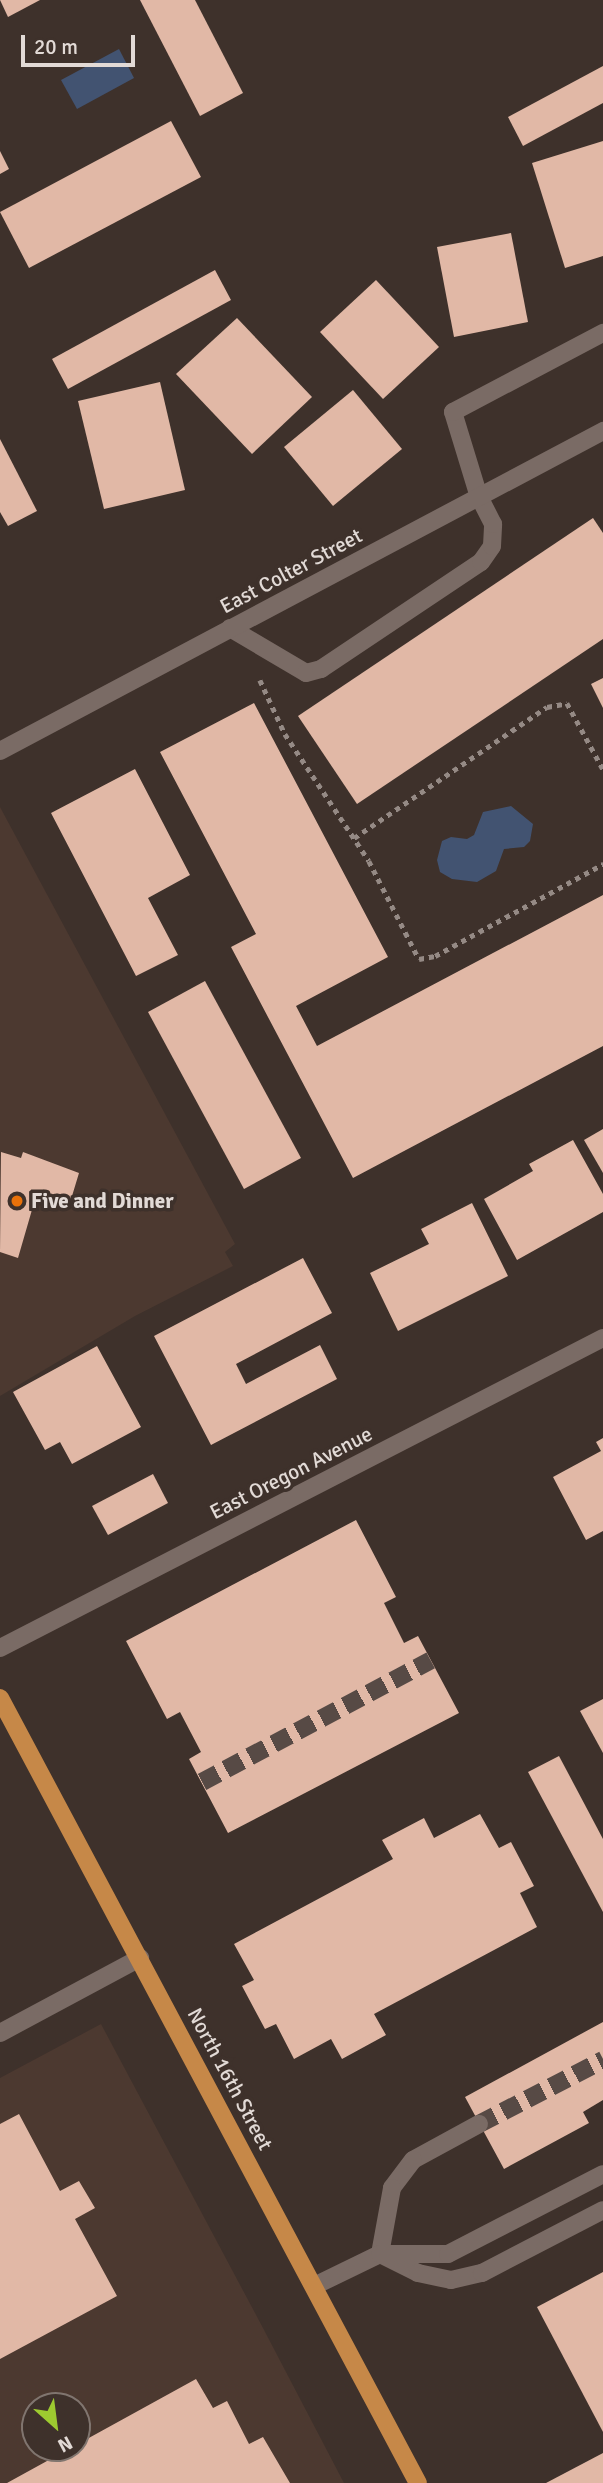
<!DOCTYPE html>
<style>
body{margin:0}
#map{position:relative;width:603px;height:2483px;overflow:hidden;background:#3e312b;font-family:Signika,sans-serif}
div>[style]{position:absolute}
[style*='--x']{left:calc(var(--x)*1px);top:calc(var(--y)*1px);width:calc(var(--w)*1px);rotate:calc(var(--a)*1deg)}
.built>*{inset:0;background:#4c3930}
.water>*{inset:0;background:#425371}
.building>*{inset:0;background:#e1b8a6}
.minor-tunnel>*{height:18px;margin-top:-9px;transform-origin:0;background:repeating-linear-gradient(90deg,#574a45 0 18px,transparent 0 27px)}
.path>*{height:4.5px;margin-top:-2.25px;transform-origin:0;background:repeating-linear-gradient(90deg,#958a85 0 5px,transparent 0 10px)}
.minor>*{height:18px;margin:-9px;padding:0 9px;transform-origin:9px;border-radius:9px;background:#7a6b65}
.major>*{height:18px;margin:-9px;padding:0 9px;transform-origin:9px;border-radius:9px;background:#c68848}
.dots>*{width:19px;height:19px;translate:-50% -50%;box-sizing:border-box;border:4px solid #3e312b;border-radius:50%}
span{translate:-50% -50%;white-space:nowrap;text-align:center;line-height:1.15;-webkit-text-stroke:7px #3e312b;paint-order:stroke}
.street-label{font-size:21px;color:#e2dad6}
.poi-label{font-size:21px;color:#e2dad6;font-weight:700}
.left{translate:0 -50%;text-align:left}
.north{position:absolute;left:21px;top:2392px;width:70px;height:70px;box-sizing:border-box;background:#3e312b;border:2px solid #80756f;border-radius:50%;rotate:152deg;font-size:19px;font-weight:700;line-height:28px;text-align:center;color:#e2dad6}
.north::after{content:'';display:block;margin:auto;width:24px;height:32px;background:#9dca30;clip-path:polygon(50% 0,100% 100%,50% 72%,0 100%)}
.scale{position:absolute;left:21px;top:35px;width:114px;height:32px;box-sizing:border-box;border:4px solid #e2dad6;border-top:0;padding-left:9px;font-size:21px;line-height:24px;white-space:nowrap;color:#e2dad6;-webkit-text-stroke:5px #3e312b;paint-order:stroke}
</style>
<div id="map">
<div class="built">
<div style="clip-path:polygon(0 807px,235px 1244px,225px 1252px,233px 1266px,135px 1316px,0 1396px)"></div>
<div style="clip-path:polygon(evenodd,101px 2024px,263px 2328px,344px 2483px,0 2483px,0 2078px,101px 2024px,35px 2406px,77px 2406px,77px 2448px,35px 2448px,35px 2406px)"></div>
</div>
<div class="water">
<div style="clip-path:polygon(119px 49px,134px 78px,77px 109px,61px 80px)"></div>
<div style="clip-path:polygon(511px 806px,533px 824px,530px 841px,524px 847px,504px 849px,496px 871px,477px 882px,452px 879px,440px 872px,437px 860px,442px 841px,451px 837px,467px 839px,474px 835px,483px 812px)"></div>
</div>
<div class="building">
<div style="clip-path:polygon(0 0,40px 0,8px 17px)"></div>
<div style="clip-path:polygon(140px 0,195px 0,243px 93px,200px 116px)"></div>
<div style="clip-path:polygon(603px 66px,603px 103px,523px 146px,508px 117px)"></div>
<div style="clip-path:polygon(171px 121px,201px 177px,29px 268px,0 212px)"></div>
<div style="clip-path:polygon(603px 141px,603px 256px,565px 268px,532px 163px)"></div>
<div style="clip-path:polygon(0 151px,9px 169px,0 174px)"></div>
<div style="clip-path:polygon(511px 233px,528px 322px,454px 337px,437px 247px)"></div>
<div style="clip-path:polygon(215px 270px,231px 300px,68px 389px,52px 359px)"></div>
<div style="clip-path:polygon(376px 280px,439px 347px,383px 399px,320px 332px)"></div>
<div style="clip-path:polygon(237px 318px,312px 397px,252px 454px,176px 374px)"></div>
<div style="clip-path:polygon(160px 382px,185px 490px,104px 509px,78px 401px)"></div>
<div style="clip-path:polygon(353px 390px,402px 449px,333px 506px,284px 447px)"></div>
<div style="clip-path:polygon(0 439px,37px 511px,8px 526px,0 512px)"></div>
<div style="clip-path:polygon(593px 518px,603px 533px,603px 639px,357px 804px,298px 716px)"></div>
<div style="clip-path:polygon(603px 678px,603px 708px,591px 684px)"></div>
<div style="clip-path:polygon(254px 703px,388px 957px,296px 1006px,317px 1046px,603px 895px,603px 1046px,353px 1178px,231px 947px,256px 934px,160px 752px)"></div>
<div style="clip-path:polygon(135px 769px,190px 875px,148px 898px,178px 955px,136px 976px,51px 813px)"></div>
<div style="clip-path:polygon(205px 981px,301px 1158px,244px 1189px,148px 1012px)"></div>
<div style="clip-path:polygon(603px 1129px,603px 1173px,584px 1140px)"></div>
<div style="clip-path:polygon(573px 1140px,603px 1194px,603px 1212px,517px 1260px,484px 1199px,533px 1171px,529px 1164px)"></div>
<div style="clip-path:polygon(1px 1152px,21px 1158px,23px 1152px,79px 1173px,69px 1206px,36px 1196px,18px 1258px,0 1252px)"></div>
<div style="clip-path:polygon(472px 1203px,508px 1276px,398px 1331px,370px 1273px,429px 1244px,421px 1229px)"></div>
<div style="clip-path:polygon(303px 1258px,332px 1313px,236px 1364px,246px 1384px,320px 1345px,337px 1379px,211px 1445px,154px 1336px)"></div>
<div style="clip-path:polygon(97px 1346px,141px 1427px,72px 1464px,60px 1442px,45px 1450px,13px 1392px)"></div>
<div style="clip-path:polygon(603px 1438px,603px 1531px,586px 1540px,553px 1477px,601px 1451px,596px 1442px)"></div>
<div style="clip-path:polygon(153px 1474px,168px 1503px,108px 1535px,92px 1506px)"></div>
<div style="clip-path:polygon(356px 1520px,396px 1597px,384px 1603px,404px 1643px,418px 1636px,459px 1713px,228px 1833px,189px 1759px,201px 1752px,180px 1712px,167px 1719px,126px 1641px)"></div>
<div style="clip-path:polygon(603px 1699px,603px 1753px,580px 1711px)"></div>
<div style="clip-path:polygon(559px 1756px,603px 1839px,603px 1912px,528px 1772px)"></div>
<div style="clip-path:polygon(480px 1814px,499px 1848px,511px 1842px,534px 1886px,520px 1893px,537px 1927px,374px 2014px,386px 2035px,342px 2059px,331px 2039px,294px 2059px,276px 2024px,265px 2029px,242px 1986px,254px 1980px,234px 1944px,393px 1859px,382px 1840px,424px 1818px,434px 1838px)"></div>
<div style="clip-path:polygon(603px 2022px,603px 2100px,583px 2112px,589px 2123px,504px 2169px,465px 2097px)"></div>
<div style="clip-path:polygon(19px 2114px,60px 2191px,79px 2181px,95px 2208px,75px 2219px,117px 2296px,0 2359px,0 2124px)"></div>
<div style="clip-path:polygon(603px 2272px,603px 2432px,537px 2307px)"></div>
<div style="clip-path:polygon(196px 2379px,213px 2408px,227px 2401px,249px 2444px,263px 2437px,290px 2483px,7px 2483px)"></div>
<div style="clip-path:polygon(603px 2453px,603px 2483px,546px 2483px)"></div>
</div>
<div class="minor-tunnel">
<div style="--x:202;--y:1782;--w:259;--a:-28"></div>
<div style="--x:479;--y:2124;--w:140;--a:-27.3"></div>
</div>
<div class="path">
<div style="--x:260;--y:680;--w:60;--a:65.2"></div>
<div style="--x:285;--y:734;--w:152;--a:56.5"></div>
<div style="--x:369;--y:861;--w:110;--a:63"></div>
<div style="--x:419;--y:959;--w:16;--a:-11"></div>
<div style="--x:435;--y:956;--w:192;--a:-28.7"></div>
<div style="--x:354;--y:838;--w:233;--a:-34.2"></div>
<div style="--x:547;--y:707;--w:20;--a:-11"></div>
<div style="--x:567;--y:703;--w:75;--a:61.4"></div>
</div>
<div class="minor">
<div style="--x:230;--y:628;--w:88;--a:30.6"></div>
<div style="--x:306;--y:673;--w:16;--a:-15"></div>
<div style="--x:321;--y:669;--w:192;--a:-33.8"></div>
<div style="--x:481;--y:562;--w:19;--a:-55"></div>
<div style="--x:492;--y:546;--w:22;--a:-87"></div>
<div style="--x:493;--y:524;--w:30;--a:-117"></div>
<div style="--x:479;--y:497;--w:89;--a:-107"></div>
<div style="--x:453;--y:412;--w:170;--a:-27.8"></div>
<div style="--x:0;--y:751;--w:683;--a:-27.95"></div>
<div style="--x:0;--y:1648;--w:678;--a:-27.21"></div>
<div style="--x:0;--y:2033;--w:159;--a:-28.2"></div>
<div style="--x:479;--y:2124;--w:75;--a:151.4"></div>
<div style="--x:413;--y:2160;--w:35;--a:127"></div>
<div style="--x:392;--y:2188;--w:67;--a:100.3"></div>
<div style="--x:380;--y:2254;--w:42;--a:26.6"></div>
<div style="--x:418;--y:2273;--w:34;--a:12"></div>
<div style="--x:451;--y:2280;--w:32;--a:-13"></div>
<div style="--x:482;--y:2273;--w:136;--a:-27.5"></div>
<div style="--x:314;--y:2286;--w:73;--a:-25.9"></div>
<div style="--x:380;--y:2254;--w:68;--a:0"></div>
<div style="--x:448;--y:2254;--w:174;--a:-27.3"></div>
</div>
<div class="major">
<div style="--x:0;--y:1698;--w:889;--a:61.97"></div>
</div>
<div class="dots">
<div style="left:17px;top:1201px;background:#e8710a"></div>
</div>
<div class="street-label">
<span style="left:291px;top:571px;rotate:-28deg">East Colter Street</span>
<span style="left:291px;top:1473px;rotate:-27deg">East Oregon Avenue</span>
<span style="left:230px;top:2079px;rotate:62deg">North 16th Street</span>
</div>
<div class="poi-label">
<span class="left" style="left:31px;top:1201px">Five and Dinner</span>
</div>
<div class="north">N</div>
<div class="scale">20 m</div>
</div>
